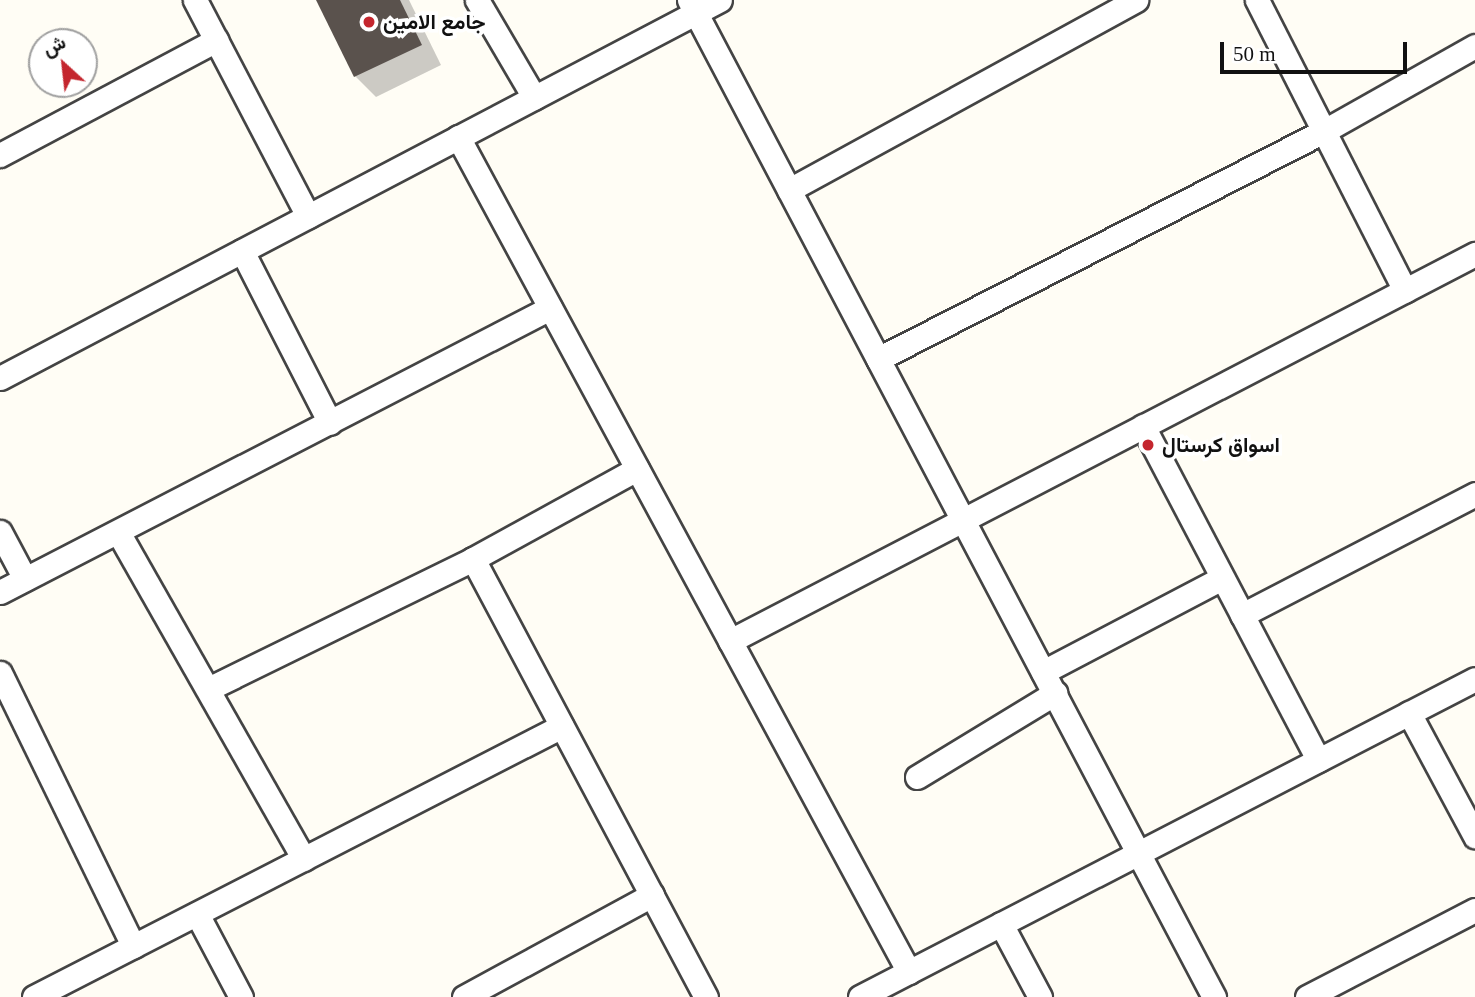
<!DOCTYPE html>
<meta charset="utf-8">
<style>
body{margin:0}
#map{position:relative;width:1475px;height:997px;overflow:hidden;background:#fffdf5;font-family:"Times New Roman",Vazirmatn,serif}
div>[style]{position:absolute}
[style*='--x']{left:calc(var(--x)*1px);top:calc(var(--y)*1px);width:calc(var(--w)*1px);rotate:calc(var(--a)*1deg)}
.shadow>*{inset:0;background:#0003}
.building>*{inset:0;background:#5a524d}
.roads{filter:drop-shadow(2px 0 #444) drop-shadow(-2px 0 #444) drop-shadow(0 2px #444) drop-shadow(0 -2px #444)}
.minor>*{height:23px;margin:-11.5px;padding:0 11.5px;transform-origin:11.5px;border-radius:11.5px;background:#fff}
.dots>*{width:19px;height:19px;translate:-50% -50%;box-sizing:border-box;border:4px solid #fff;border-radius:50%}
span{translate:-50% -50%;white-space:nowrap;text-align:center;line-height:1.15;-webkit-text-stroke:7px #fff;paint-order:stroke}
.poi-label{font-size:21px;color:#111;font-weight:700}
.left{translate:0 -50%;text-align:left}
.north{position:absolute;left:28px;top:28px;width:70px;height:70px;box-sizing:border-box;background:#fff;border:2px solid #a0a0a0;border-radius:50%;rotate:333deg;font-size:19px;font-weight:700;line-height:28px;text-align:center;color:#111}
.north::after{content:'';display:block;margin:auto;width:24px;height:32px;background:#c4262e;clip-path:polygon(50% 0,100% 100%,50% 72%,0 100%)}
.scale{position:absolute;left:1220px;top:42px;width:187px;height:32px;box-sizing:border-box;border:4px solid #111;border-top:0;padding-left:9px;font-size:21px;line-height:24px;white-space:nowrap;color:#111;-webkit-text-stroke:5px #fff;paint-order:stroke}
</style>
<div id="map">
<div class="shadow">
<div style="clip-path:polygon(318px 0,409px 0,441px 65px,376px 97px,355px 76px)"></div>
</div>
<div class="building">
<div style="clip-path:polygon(316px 0,400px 0,422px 45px,354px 77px)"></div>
</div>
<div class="roads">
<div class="minor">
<div style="--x:195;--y:0;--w:244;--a:62.4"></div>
<div style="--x:477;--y:0;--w:113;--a:59.6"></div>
<div style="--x:689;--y:0;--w:1127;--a:62.23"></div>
<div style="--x:1257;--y:0;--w:326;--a:63"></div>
<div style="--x:458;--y:137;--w:949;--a:61.63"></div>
<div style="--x:0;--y:155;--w:245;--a:-28"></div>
<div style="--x:789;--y:190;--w:396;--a:-28.7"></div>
<div style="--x:242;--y:251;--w:193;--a:62.9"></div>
<div style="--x:878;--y:359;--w:501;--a:-27.08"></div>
<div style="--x:1324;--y:131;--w:173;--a:-29.4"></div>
<div style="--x:0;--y:378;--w:813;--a:-27.7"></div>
<div style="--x:1143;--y:426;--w:377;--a:62.3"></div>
<div style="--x:0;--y:532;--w:53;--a:62"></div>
<div style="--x:118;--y:532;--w:376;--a:60.4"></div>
<div style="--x:473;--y:559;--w:496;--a:62"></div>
<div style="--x:0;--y:592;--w:619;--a:-27.31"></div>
<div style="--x:1242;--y:615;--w:263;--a:-27.4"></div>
<div style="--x:730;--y:641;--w:840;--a:-27.45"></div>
<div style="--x:1043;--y:672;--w:202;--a:-27.7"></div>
<div style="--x:0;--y:673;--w:304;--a:64"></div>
<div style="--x:208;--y:689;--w:295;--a:-26.1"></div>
<div style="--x:473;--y:559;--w:187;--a:-28.8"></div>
<div style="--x:1409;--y:713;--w:140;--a:61.8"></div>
<div style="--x:917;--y:777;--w:162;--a:-31.3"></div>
<div style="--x:197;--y:914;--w:94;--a:62.1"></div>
<div style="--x:1001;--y:924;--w:83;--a:61.9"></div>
<div style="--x:34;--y:997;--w:593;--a:-27.17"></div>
<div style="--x:464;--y:997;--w:214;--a:-28.5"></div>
<div style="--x:860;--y:997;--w:692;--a:-27.34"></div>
<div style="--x:1307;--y:997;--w:189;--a:-27.4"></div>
</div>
</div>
<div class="dots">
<div style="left:369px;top:22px;background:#c4262e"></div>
<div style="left:1148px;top:445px;background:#c4262e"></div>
</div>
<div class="poi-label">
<span class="left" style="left:383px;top:22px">جامع الامين</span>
<span class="left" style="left:1162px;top:445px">اسواق كرستال</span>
</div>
<div class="north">ش</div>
<div class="scale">50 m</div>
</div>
